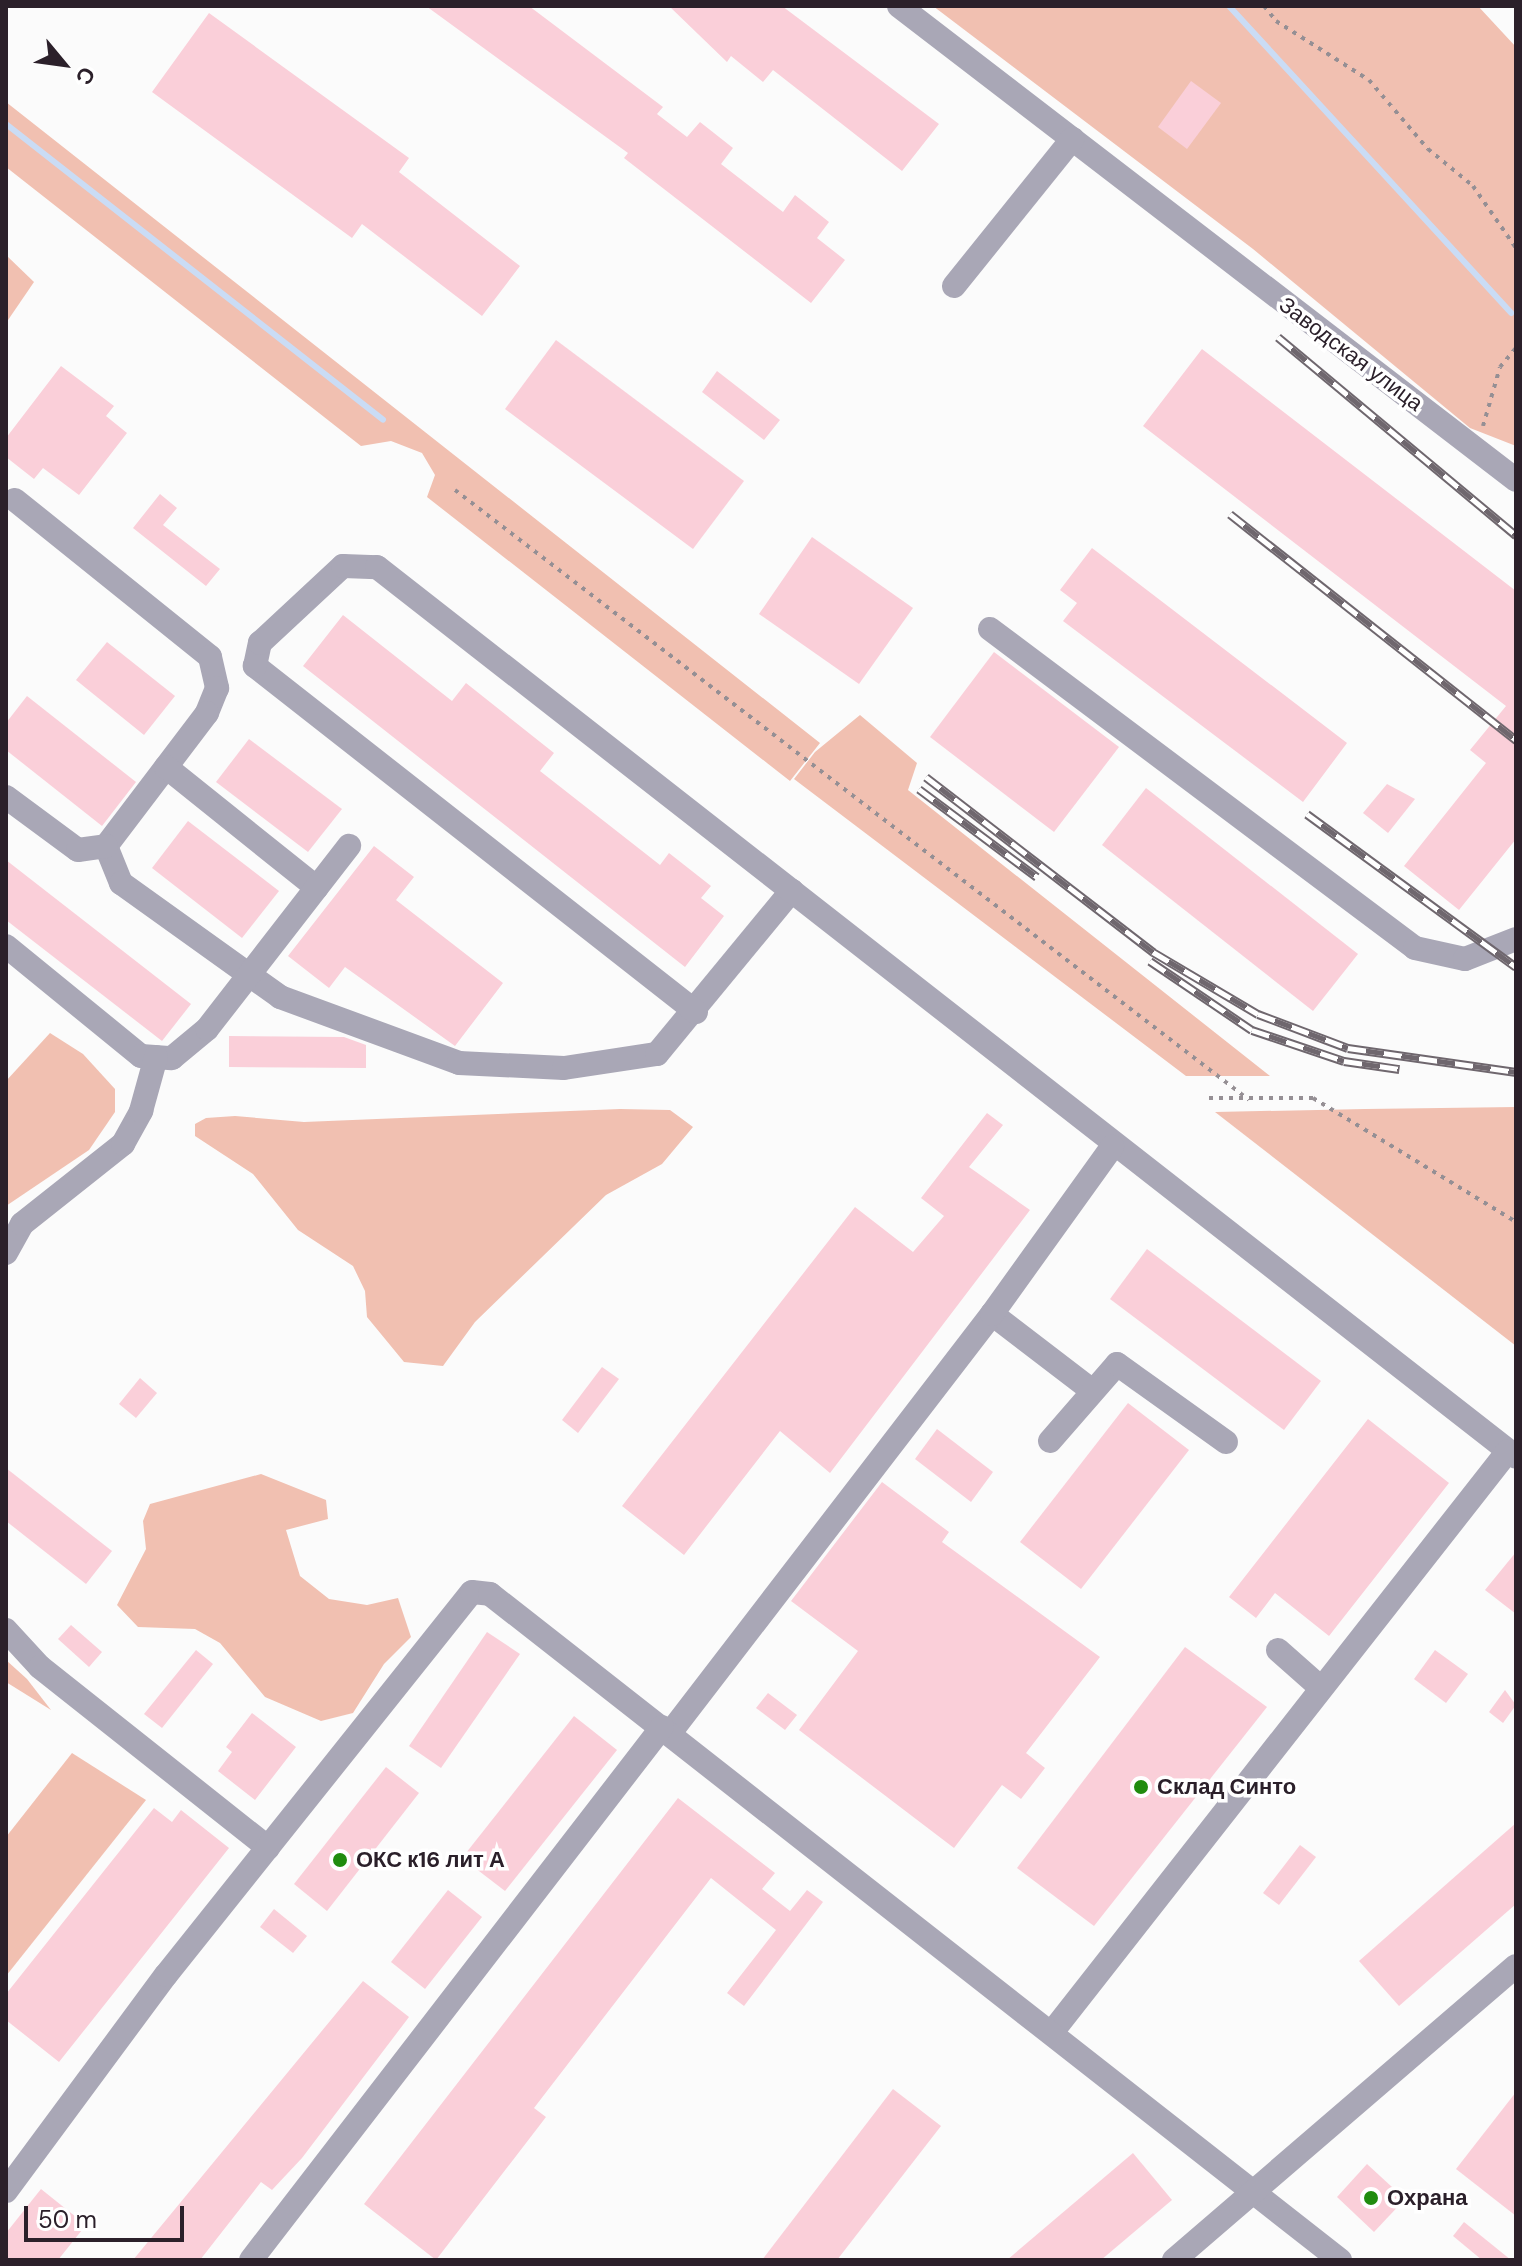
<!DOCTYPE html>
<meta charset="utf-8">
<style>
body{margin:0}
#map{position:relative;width:1522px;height:2266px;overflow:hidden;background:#fbfbfb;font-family:"DM Sans",sans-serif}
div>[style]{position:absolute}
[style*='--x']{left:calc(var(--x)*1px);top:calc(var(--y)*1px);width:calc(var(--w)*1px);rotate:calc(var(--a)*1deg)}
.green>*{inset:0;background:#f1c0b1}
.stream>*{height:6px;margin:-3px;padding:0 3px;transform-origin:3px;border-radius:3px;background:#cadcf5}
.building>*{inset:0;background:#facfd9}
.path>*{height:4px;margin-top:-2px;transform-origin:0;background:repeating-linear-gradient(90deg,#958f94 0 4px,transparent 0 10px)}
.minor>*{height:24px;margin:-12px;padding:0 12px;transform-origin:12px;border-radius:12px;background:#a9a7b6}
.rail>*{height:9px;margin-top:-4.5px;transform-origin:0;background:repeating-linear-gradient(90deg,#fff 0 18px,#6f676e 0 36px);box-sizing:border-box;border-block:2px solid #6f676e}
.dots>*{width:22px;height:22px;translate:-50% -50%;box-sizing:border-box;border:4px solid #fff;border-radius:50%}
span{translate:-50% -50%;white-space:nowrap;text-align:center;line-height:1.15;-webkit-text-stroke:7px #fff;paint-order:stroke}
.street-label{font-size:22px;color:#2b202a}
.poi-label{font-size:22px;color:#2b202a;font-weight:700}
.left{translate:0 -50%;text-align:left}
.frame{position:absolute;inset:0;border:8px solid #2b202a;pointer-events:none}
.north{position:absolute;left:24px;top:24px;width:80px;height:80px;-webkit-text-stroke:6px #fff;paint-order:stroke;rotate:119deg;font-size:22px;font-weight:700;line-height:32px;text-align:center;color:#2b202a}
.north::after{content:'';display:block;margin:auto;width:28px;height:36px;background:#2b202a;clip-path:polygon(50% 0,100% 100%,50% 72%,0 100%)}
.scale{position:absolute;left:24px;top:2206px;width:160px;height:36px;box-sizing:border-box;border:4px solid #2b202a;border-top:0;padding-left:10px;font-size:24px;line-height:28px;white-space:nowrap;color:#2b202a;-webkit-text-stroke:6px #fff;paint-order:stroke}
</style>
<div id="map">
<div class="green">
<div style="clip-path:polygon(933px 6px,1478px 6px,1516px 47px,1516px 446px,1470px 428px,1253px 249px)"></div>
<div style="clip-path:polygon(6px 102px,820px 743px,790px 781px,427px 497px,435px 475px,422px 453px,391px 441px,361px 446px,6px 167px)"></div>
<div style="clip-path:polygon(6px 255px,34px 282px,6px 323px)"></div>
<div style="clip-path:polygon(860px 715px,917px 763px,908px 790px,1270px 1076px,1186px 1076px,794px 779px,815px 752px)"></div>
<div style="clip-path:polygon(50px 1033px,83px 1054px,115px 1089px,115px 1112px,89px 1150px,6px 1206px,6px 1081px)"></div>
<div style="clip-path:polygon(1516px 1107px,1516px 1346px,1215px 1112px,1365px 1109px)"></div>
<div style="clip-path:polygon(620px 1109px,670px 1110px,693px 1127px,662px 1164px,606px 1195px,475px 1322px,443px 1366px,404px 1362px,367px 1317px,365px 1291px,353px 1266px,298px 1230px,253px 1174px,195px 1136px,195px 1124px,206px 1118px,235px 1116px,304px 1122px)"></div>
<div style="clip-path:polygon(261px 1474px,326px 1500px,328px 1519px,286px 1530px,300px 1576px,329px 1599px,367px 1605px,398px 1598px,411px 1637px,384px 1664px,353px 1713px,321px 1721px,265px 1697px,220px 1643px,195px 1629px,138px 1627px,117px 1605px,146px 1549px,143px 1521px,150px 1504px)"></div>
<div style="clip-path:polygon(6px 1660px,27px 1679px,51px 1710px,6px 1682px)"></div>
<div style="clip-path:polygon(72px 1753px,146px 1800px,6px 1976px,6px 1837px)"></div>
</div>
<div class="stream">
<div style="--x:1229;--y:6;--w:417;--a:47.4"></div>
<div style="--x:6;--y:124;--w:479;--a:38.1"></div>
</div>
<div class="building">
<div style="clip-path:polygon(426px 6px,529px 6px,663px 107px,657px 114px,687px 137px,700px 122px,733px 148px,721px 164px,783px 212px,795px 195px,829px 222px,817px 238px,845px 260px,811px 303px,624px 158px,628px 153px)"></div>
<div style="clip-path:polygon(669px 6px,782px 6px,939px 124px,902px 171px,773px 70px,763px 82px,731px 56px,727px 62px)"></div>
<div style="clip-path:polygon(209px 13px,409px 158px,399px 172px,520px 266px,482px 316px,362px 224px,352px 238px,152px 92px)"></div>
<div style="clip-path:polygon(1191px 81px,1221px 103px,1187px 149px,1158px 127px)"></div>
<div style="clip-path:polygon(556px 340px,744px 481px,693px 549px,505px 409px)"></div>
<div style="clip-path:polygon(1202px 349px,1516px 591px,1516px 839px,1459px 910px,1404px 866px,1486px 763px,1470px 750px,1506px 706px,1143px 426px)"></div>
<div style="clip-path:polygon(61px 366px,114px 406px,106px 416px,127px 433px,79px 495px,43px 468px,34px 479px,6px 457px,6px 438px)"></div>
<div style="clip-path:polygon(717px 371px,780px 420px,764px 440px,702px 392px)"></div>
<div style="clip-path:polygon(160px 494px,177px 508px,163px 525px,220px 569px,206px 586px,133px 528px)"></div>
<div style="clip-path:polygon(812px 537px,913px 608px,859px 684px,759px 614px)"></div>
<div style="clip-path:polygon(1092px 548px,1347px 743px,1303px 802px,1063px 621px,1077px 603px,1060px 590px)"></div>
<div style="clip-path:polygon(343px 615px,452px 701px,466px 683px,554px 753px,540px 771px,660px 865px,669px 853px,711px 886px,701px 898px,724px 916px,685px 967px,303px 666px)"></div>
<div style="clip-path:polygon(107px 642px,175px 696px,144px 735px,76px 680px)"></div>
<div style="clip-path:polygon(994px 652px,1119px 747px,1054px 832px,930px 737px)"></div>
<div style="clip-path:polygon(27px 696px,136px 782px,102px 826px,6px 750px,6px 723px)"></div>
<div style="clip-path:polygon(249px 739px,342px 809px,308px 852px,216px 782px)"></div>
<div style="clip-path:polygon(1387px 784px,1415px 799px,1388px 833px,1363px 813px)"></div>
<div style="clip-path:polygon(1146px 788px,1358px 954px,1313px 1011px,1102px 845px)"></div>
<div style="clip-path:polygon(188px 821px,279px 891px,242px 938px,152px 868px)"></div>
<div style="clip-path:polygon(374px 846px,414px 877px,396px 900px,503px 983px,455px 1046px,345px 967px,329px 988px,288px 956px)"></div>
<div style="clip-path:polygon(6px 860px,191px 1004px,162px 1041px,6px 920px)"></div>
<div style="clip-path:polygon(229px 1036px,344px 1037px,366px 1045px,366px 1068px,229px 1067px)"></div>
<div style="clip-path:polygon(987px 1113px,1003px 1125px,969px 1167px,1030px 1210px,830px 1473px,780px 1431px,684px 1555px,622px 1506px,855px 1207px,913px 1252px,944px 1216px,921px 1198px)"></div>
<div style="clip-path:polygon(1147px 1249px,1321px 1381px,1284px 1430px,1110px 1299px)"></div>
<div style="clip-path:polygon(602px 1367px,619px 1379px,578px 1433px,562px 1420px)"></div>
<div style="clip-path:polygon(140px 1378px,157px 1393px,136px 1418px,119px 1404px)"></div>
<div style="clip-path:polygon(1128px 1403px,1189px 1450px,1081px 1589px,1020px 1542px)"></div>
<div style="clip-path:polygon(1368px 1419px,1449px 1483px,1329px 1636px,1275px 1593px,1256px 1618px,1229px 1597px)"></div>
<div style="clip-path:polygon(937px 1429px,993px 1472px,971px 1502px,915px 1459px)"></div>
<div style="clip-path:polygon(6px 1468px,112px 1551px,86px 1584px,6px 1521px)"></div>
<div style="clip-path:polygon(882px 1482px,949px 1532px,942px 1542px,1100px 1657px,1026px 1753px,1045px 1768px,1021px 1799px,1002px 1785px,954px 1848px,799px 1730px,858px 1651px,791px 1601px)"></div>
<div style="clip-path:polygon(1516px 1552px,1516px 1614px,1485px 1590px)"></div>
<div style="clip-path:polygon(71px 1625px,102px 1652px,89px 1667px,58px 1639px)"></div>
<div style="clip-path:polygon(487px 1632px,520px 1654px,441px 1768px,409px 1746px)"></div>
<div style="clip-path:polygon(1185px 1647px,1267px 1707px,1094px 1926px,1017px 1868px)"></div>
<div style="clip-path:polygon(196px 1650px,213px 1664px,162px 1728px,144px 1714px)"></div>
<div style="clip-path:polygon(1435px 1650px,1468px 1674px,1446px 1703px,1414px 1679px)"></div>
<div style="clip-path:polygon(1505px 1690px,1516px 1705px,1503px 1723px,1489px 1712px)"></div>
<div style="clip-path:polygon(768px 1693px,797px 1715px,785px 1730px,756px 1708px)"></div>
<div style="clip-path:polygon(252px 1713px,296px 1747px,255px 1800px,218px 1771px,232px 1752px,226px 1747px)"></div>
<div style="clip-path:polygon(574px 1716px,617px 1750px,505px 1891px,462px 1858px)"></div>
<div style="clip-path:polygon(386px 1767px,419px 1793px,327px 1911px,294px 1884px)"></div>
<div style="clip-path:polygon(678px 1798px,775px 1873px,762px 1889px,790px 1911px,807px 1890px,823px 1902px,744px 2006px,727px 1993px,776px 1930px,711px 1878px,534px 2108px,546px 2117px,436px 2260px,364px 2204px)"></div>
<div style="clip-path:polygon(154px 1808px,172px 1822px,181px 1810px,229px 1848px,59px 2062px,6px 2020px,6px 1994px)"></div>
<div style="clip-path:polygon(1516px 1823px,1516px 1904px,1399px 2006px,1359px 1961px)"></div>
<div style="clip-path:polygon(1300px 1845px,1316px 1857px,1279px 1905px,1263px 1893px)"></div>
<div style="clip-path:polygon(448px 1890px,482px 1917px,425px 1989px,391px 1962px)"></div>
<div style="clip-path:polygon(274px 1909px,307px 1936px,293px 1953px,260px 1927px)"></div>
<div style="clip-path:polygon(363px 1981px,409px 2017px,302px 2158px,272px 2190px,261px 2182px,200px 2260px,133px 2260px)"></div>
<div style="clip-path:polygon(893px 2089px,941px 2126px,837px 2260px,762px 2260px)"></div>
<div style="clip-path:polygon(1516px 2092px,1516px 2216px,1456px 2169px)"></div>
<div style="clip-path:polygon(1133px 2153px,1172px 2200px,1101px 2260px,1007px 2260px)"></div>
<div style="clip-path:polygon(1367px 2164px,1405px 2199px,1374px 2232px,1337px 2197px)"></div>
<div style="clip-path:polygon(41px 2189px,86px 2225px,58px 2260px,6px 2260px,6px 2233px)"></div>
<div style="clip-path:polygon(1464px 2222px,1511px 2260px,1482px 2260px,1453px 2236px)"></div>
</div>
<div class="path">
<div style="--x:1264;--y:6;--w:19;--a:51"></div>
<div style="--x:1276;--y:21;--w:110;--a:32.4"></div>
<div style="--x:1369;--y:80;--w:91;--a:49.5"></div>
<div style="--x:1428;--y:149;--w:58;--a:39.4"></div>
<div style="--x:1473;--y:186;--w:75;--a:55.3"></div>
<div style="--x:1483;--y:426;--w:61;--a:-73.9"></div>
<div style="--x:1500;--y:367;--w:25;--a:-50"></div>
<div style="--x:455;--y:490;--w:1001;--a:37.53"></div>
<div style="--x:1209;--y:1098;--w:104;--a:0"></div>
<div style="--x:1313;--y:1098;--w:238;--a:31.4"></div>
</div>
<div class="minor">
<div style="--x:899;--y:6;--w:778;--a:37.53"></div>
<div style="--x:954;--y:286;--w:189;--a:-51.2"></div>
<div style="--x:15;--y:500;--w:250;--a:38.8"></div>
<div style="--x:210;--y:657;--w:32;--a:77"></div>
<div style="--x:217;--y:688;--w:27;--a:112"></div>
<div style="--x:207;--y:713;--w:167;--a:127.2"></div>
<div style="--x:106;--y:846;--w:40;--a:68"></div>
<div style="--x:121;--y:883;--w:196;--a:35.6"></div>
<div style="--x:280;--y:997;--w:191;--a:20.2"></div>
<div style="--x:459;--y:1063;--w:105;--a:2.7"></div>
<div style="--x:564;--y:1068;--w:94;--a:-8.6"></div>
<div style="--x:657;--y:1054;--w:212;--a:-50.5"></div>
<div style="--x:990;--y:629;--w:531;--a:36.89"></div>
<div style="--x:1415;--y:948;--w:51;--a:12.4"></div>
<div style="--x:1465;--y:959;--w:55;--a:-21.4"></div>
<div style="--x:166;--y:767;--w:193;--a:38.7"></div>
<div style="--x:6;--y:797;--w:89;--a:36.4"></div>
<div style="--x:78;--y:850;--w:28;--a:-8"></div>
<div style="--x:6;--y:946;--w:174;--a:39.2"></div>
<div style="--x:141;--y:1056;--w:31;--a:4"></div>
<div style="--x:172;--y:1058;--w:45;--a:-39.6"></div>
<div style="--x:207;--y:1029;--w:232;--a:-52.2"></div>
<div style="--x:696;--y:1012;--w:561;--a:-141.88"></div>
<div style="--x:255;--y:666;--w:24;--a:-78"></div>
<div style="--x:260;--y:643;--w:113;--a:-42.9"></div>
<div style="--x:343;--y:566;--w:34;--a:2"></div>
<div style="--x:377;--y:567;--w:1445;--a:38"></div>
<div style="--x:6;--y:1253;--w:33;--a:-61"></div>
<div style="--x:22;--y:1224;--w:129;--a:-38.4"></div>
<div style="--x:123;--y:1144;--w:38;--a:-61"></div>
<div style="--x:141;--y:1111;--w:56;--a:-74.5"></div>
<div style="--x:992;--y:1314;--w:123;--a:37.4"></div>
<div style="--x:1050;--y:1441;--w:102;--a:-49"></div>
<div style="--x:1117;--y:1364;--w:134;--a:35.6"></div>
<div style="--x:6;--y:1630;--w:50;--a:47.4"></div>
<div style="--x:40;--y:1667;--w:291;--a:38.4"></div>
<div style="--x:1278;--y:1650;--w:57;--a:41.5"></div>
<div style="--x:670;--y:1733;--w:528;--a:-52.46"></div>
<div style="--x:992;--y:1314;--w:206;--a:-54.3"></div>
<div style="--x:1053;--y:2031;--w:737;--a:-51.89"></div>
<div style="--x:6;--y:2191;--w:269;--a:-53.5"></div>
<div style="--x:166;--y:1975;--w:490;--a:-51.4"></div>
<div style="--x:472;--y:1592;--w:18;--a:6"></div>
<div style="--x:490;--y:1594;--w:1080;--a:38.08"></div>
<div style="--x:251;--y:2260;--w:673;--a:-52.36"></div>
<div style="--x:1174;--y:2260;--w:451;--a:-40.7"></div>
</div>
<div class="rail">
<div style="--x:1278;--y:337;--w:310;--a:39.8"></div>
<div style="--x:1230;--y:514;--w:365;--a:38.3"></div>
<div style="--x:926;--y:777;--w:287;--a:37.6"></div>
<div style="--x:1153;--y:952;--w:122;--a:30.6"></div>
<div style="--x:1258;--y:1014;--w:96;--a:20.7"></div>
<div style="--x:1348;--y:1048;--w:170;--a:8.1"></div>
<div style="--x:919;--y:789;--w:147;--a:36.7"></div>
<div style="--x:1307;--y:814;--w:259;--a:36.2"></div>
<div style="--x:1150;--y:961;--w:123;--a:34.1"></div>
<div style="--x:1252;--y:1030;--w:97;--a:18.6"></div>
<div style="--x:1344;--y:1061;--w:56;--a:8.3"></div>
</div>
<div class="dots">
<div style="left:1141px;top:1787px;background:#208c0e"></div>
<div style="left:340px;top:1860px;background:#208c0e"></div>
<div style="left:1371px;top:2198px;background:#208c0e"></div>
</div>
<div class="street-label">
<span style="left:1351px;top:354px;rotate:37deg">Заводская улица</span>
</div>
<div class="poi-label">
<span class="left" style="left:1157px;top:1787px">Склад Синто</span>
<span class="left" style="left:356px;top:1860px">ОКС к16 лит А</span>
<span class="left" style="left:1387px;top:2198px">Охрана</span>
</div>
<div class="frame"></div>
<div class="north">С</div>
<div class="scale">50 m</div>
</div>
